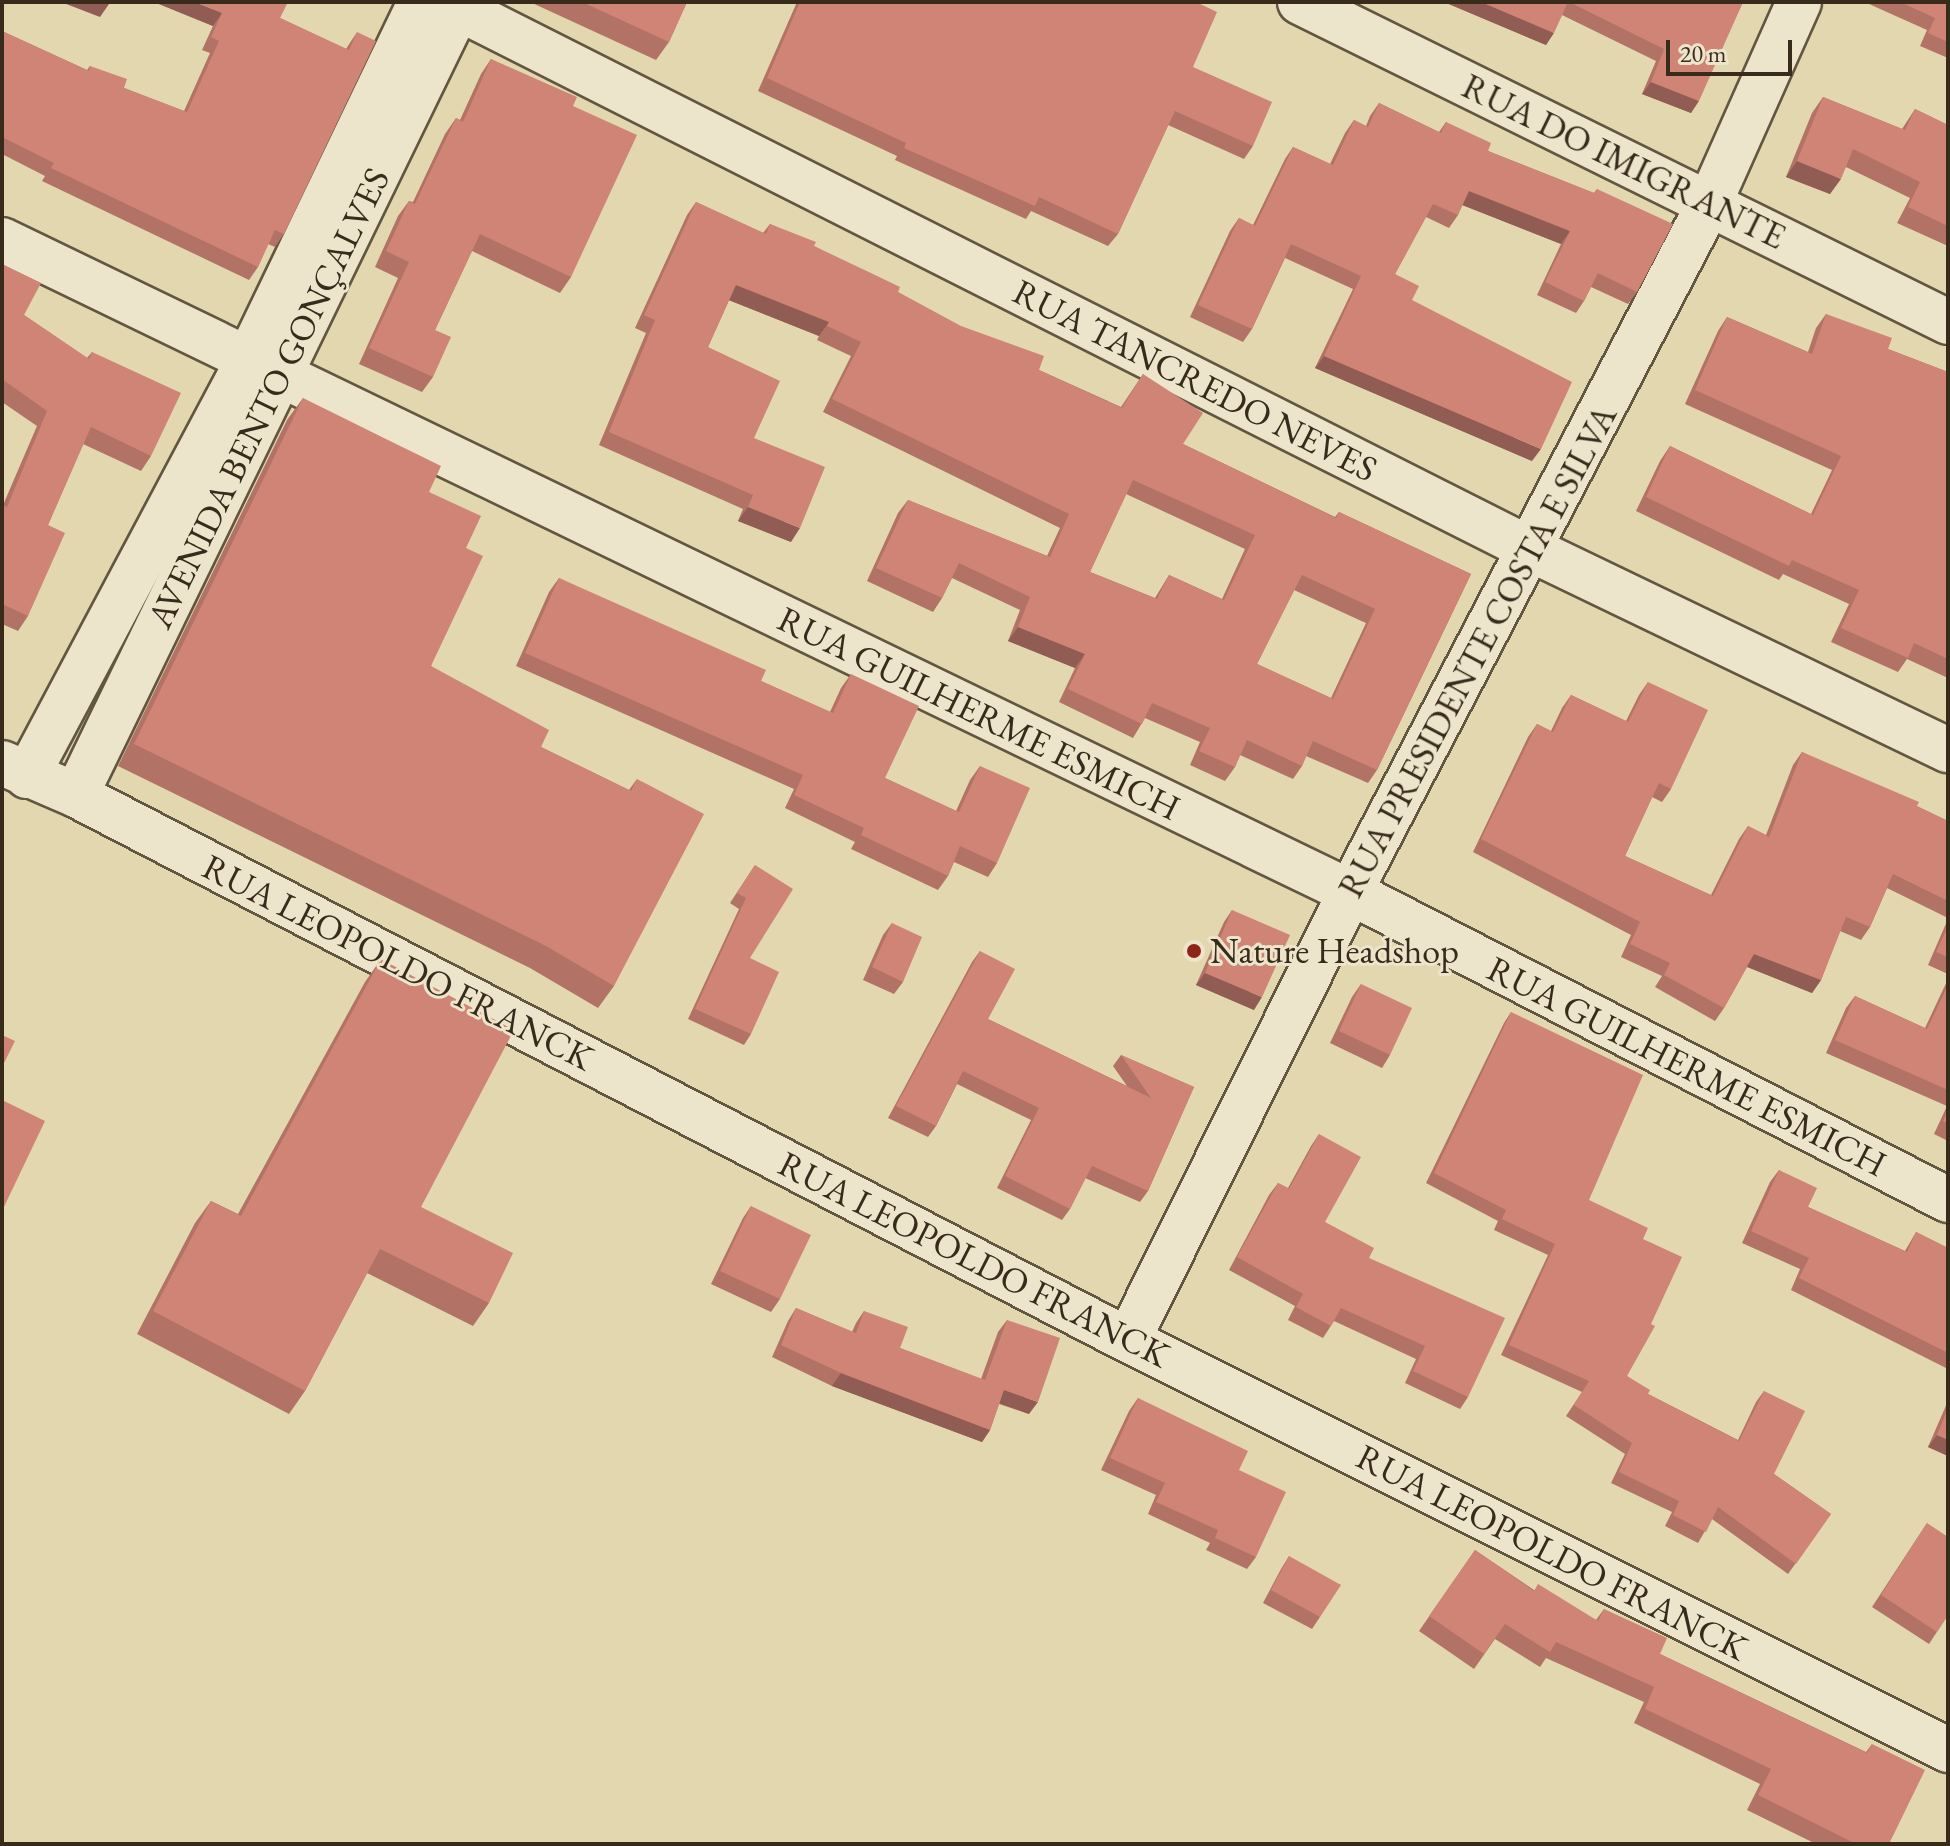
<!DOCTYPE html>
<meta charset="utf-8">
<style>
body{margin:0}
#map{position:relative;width:1950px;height:1846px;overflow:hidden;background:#e2d7af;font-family:"EB Garamond",serif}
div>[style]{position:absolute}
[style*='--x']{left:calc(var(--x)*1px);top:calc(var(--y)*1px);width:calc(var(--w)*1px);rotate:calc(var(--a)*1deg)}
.roads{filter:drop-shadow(2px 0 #635641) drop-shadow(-2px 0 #635641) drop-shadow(0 2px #635641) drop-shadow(0 -2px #635641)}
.minor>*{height:44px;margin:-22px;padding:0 22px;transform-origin:22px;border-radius:22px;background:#ece5cb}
.secondary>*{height:44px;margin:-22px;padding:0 22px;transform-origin:22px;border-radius:22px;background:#ece5cb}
.wall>*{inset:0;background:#b27265}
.shaded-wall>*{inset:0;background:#915c53}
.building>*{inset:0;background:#cf8476}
.dots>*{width:22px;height:22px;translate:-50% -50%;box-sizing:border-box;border:4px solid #ece5cb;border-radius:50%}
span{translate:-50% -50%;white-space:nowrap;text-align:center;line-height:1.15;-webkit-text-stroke:6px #ece5cb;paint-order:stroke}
.street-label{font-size:36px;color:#392b1c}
.poi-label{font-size:36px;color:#392b1c}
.left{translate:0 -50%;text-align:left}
.frame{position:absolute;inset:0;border:4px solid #392b1c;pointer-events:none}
.scale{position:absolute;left:1666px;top:40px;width:126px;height:36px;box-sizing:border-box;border:4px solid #392b1c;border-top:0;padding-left:10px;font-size:24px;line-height:28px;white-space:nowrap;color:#392b1c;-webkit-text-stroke:6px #ece5cb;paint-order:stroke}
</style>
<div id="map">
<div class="roads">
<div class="minor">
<div style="--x:446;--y:2;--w:1216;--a:26.78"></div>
<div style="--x:1532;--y:550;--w:462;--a:25.7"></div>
<div style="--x:1300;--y:2;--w:723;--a:26.28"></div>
<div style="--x:2;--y:240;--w:1497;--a:25.81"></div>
<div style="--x:1350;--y:892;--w:673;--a:27.25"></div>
<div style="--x:76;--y:795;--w:1185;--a:27.39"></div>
<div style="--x:1128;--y:1340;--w:917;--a:26.57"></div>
<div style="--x:1128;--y:1340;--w:500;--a:-63.6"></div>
<div style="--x:1350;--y:892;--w:778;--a:-62.45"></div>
<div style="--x:1710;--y:202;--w:219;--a:-66"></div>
</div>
<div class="secondary">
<div style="--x:2;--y:763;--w:81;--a:23.4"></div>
<div style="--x:76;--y:795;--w:882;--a:-64.1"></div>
<div style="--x:27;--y:776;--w:469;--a:-62"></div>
<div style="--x:247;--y:362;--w:399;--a:-64.3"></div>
</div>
</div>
<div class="wall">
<div style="clip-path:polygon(154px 2px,280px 18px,346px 49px,357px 32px,284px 234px,275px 247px,268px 244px,258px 267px,249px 280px,42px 181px,45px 176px,2px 154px,2px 31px,87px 70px,90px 66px,124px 88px,184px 111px,210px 53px,202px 50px,213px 26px)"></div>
<div style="clip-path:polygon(530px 2px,687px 2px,669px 42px,656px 60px)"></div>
<div style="clip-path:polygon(797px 2px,1196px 2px,1193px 67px,1253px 146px,1244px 159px,1168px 125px,1118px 234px,1108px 246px,1031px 211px,1026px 219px,895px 160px,897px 156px,758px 91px)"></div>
<div style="clip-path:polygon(1444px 2px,1743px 2px,1691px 113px,1642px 94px,1656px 61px,1562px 15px,1546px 45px)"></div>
<div style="clip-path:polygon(1870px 2px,1948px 2px,1948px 58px,1920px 46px,1927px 30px,1869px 4px)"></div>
<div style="clip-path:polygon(491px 59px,573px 106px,571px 277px,560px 293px,472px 251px,435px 330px,433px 377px,422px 392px,359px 364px,398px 278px,375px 267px,398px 216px,409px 201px,413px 202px,445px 134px,456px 118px,460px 120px,481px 74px)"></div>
<div style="clip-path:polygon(1823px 97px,1902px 129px,1915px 109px,1948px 125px,1948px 246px,1897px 223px,1910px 198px,1846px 167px,1830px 194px,1786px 177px,1812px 113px)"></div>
<div style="clip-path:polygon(1379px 103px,1439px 132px,1446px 122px,1488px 151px,1594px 193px,1597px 189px,1637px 292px,1628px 304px,1591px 287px,1584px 301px,1576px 313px,1537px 295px,1561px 244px,1462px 205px,1458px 215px,1449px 228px,1426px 217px,1395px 274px,1412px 300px,1532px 461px,1315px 368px,1353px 289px,1285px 258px,1252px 329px,1243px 342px,1190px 317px,1230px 231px,1239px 218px,1253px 225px,1285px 159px,1293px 147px,1330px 164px,1345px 133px,1354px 120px,1366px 126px,1370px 116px)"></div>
<div style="clip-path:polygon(evenodd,696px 202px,763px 233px,770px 224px,814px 246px,1039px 370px,1121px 407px,1143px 374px,1183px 444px,1335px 517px,1339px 512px,1471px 574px,1377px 770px,1368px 783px,1306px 756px,1302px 766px,1293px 779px,1240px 755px,1235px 767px,1225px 781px,1190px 765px,1200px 742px,1145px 718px,1133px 738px,1059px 702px,1075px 668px,1008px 641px,1020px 610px,952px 578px,942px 598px,933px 612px,867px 581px,898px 513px,908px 500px,1047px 556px,1060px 528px,823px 412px,851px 356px,817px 340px,819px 336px,729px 300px,708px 347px,754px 438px,791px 542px,738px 521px,743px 509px,599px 445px,646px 333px,635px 328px,687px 215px,696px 202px,1126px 494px,1245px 549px,1222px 599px,1169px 575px,1155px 598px,1090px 572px,1126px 494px,696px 202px,1294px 590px,1366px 623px,1331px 698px,1257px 664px,1294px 590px)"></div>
<div style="clip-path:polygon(2px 264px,24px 315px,87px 358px,92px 352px,151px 456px,141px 471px,83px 444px,48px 525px,28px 616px,18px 631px,2px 624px,2px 505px,3px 505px,37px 426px,2px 402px)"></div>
<div style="clip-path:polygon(1826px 314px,1888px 349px,1948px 372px,1948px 678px,1907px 659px,1898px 672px,1831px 642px,1849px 604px,1783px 574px,1779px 580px,1636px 511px,1660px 461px,1670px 446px,1811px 514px,1832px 470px,1685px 404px,1718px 331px,1727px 317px,1808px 352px,1816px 328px)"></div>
<div style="clip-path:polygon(303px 398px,429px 492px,466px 548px,431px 666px,541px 747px,629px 790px,637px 779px,614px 986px,598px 1008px,530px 968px,118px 766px,287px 420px)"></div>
<div style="clip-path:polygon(559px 578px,761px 681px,830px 712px,841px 688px,851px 674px,885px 778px,956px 811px,970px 780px,980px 766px,997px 863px,988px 877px,954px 862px,948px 876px,938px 890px,851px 849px,855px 842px,785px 808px,794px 789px,516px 666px,549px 592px)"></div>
<div style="clip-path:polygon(1648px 682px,1671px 789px,1662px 802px,1652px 797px,1625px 856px,1711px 895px,1739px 839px,1748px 826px,1766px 835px,1793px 765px,1802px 752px,1948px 821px,1948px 918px,1887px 888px,1870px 927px,1861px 940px,1840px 931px,1821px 980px,1812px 993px,1747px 967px,1724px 1008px,1715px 1021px,1655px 987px,1662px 976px,1621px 957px,1631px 935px,1473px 852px,1528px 737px,1537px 724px,1551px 731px,1562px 708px,1571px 695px,1626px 721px,1639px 695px)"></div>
<div style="clip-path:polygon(755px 865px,750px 958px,751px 1034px,744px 1045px,688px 1019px,739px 909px,730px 903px)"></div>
<div style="clip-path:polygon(1232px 910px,1254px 1010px,1196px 985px,1224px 922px)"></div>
<div style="clip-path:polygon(1948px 919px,1948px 974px,1928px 965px)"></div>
<div style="clip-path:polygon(892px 923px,903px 982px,894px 994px,863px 980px,883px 935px)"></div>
<div style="clip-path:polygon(980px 951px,988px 1019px,1127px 1086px,1113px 1066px,1121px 1055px,1194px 1087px,1148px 1191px,1140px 1202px,1085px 1178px,1070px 1209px,1062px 1220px,997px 1188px,1031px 1120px,957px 1084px,936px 1126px,928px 1137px,888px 1118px,972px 962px)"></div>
<div style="clip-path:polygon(381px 959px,421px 1207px,489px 1303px,473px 1326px,367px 1273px,305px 1391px,289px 1414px,137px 1334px,195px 1223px,211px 1201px,238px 1214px,365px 982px)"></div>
<div style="clip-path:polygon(1948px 979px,1948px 1141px,1934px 1134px,1947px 1106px,1826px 1053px,1846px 1008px,1855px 996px,1925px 1028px)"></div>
<div style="clip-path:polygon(1361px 984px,1390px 1055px,1382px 1068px,1330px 1043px,1352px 997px)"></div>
<div style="clip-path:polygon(1511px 1012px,1589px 1200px,1643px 1239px,1627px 1376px,1648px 1394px,1738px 1440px,1756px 1402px,1764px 1391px,1774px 1474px,1831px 1514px,1788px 1574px,1712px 1519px,1698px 1543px,1665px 1526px,1672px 1512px,1611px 1483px,1625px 1454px,1566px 1416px,1582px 1392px,1501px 1355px,1548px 1255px,1494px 1230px,1498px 1221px,1426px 1183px,1504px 1023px)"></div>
<div style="clip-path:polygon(1319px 1134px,1325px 1222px,1369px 1258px,1468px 1397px,1460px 1409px,1405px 1383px,1416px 1359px,1334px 1321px,1323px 1338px,1288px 1320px,1295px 1306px,1229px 1270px,1269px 1195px,1278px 1183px,1288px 1188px,1311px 1146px)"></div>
<div style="clip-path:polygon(1779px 1170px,1808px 1207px,1905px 1251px,1916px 1232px,1948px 1248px,1948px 1369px,1791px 1290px,1800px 1269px,1742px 1243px,1770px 1182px)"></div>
<div style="clip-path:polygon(751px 1206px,780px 1299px,771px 1312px,711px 1284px,743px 1218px)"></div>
<div style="clip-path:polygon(796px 1308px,852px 1332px,856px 1323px,864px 1311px,900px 1348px,981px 1379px,998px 1332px,1007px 1320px,1029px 1414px,999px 1404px,990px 1430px,982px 1442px,832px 1386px,772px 1357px,788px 1321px)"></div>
<div style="clip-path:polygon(1138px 1398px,1239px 1470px,1256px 1557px,1247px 1569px,1206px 1550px,1210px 1543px,1148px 1514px,1156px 1495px,1101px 1470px,1129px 1411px)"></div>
<div style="clip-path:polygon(1948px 1401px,1948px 1456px,1928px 1447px)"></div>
<div style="clip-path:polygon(1927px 1523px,1948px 1615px,1929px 1644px,1872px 1607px)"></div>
<div style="clip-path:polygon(1475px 1550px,1534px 1590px,1596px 1620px,1604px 1609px,1660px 1654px,1866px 1752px,1872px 1744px,1889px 1844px,1816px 1844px,1747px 1810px,1760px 1784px,1634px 1723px,1644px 1702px,1546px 1658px,1540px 1667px,1495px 1639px,1474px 1669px,1419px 1631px)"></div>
<div style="clip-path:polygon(1289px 1556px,1320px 1617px,1312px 1629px,1263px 1603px,1281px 1569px)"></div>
</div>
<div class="shaded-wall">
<div style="clip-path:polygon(61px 2px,104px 2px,109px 4px,100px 17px)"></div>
<div style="clip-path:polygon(154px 2px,195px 2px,222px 13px,213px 26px)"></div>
<div style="clip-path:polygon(1444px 2px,1481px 2px,1554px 33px,1546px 45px)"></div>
<div style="clip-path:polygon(1651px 82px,1699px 101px,1691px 113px,1642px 94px)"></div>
<div style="clip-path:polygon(1797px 161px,1841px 179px,1830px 194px,1786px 177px)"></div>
<div style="clip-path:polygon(1469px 191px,1570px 231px,1561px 244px,1460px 204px)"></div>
<div style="clip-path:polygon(736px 285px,829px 322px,819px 336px,726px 299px)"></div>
<div style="clip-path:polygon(1324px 356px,1541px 449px,1532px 461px,1315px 368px)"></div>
<div style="clip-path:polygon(748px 507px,800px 528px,791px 542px,738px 521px)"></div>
<div style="clip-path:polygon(1018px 627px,1085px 654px,1075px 668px,1008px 641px)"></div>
<div style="clip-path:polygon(1754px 954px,1821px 980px,1812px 993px,1745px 966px)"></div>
<div style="clip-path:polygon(1205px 973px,1262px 997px,1254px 1010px,1196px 985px)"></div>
<div style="clip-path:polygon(841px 1373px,990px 1430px,982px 1442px,832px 1386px)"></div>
<div style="clip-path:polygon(1004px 1390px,1038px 1402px,1029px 1414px,996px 1402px)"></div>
<div style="clip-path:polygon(1937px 1435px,1948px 1440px,1948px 1456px,1928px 1447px)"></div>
</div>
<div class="building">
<div style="clip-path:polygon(195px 2px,288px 2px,280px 18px,349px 50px,357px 32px,376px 41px,284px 234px,275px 230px,258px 267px,51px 168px,54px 163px,2px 137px,2px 31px,89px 71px,90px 66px,127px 79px,124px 88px,187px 112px,219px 41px,211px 37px,222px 13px)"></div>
<div style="clip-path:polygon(582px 2px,687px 2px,669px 42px)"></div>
<div style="clip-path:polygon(800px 2px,1196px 2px,1217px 12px,1193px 67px,1272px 102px,1253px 146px,1175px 111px,1118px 234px,1039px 197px,1035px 206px,904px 148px,906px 143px,767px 78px)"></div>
<div style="clip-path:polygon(1481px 2px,1568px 2px,1554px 33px)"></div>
<div style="clip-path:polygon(1569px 2px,1743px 2px,1699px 101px,1651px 82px,1664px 49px)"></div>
<div style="clip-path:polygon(1900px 2px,1948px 2px,1948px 42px,1928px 33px,1935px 18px)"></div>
<div style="clip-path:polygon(491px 59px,577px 97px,573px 106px,637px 135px,571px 277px,480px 234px,435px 330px,451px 337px,433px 377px,369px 348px,409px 262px,386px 251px,409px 201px,415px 204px,456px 118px,463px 122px)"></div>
<div style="clip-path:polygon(1823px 97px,1905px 130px,1915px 109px,1948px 125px,1948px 226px,1908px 207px,1920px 182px,1853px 149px,1841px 179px,1797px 161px)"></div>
<div style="clip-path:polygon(1379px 103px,1441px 133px,1446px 122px,1491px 143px,1488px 151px,1594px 193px,1597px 189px,1673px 224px,1637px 292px,1598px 273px,1584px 301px,1545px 282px,1570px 231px,1469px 191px,1458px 215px,1433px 204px,1395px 274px,1419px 286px,1412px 300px,1572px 382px,1541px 449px,1324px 356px,1361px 276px,1291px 244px,1252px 329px,1198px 305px,1239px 218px,1255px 226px,1293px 147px,1333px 165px,1354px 120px,1368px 127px)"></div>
<div style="clip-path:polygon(evenodd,696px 202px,766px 234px,770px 224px,816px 242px,814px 246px,900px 287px,898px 292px,961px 326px,1044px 356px,1039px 370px,1122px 408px,1143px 374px,1203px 413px,1183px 444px,1336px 518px,1339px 512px,1471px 574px,1377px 770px,1313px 741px,1302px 766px,1247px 740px,1235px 767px,1199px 751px,1210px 728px,1152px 703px,1142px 724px,1068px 689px,1085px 654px,1018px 627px,1030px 597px,959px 563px,942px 598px,876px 568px,908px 500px,1050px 557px,1069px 514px,832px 399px,861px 342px,827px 326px,829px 322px,736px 285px,708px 347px,780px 381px,754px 438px,825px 467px,800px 528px,748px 507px,753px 495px,609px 432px,655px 320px,644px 315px,696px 202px,1133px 480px,1255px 535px,1224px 600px,1169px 575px,1157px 599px,1090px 572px,1133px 480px,696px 202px,1302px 575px,1375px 609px,1333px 699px,1257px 664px,1302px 575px)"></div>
<div style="clip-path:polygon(2px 264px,41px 283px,24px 315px,89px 359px,92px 352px,181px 393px,151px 456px,91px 427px,48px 525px,65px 533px,28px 616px,2px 604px,2px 505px,7px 507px,47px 411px,2px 379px)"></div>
<div style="clip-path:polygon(1826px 314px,1892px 338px,1888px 349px,1948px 372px,1948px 659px,1914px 643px,1908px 658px,1841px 628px,1859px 590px,1792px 560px,1789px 566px,1646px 497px,1670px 446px,1813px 515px,1841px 456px,1695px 390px,1727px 317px,1812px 354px)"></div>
<div style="clip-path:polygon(303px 398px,441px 466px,429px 492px,481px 516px,466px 548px,483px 556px,431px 666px,549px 730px,541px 747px,631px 791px,637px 779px,704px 814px,614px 986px,546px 946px,134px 744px)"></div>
<div style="clip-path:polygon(559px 578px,766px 670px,761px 681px,833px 713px,851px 674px,919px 706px,885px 778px,959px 812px,980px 766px,1030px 788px,997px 863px,960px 846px,948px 876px,861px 835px,864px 828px,794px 795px,803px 775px,525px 653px)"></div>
<div style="clip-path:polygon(1648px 682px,1708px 710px,1671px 789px,1659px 783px,1625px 856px,1713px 896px,1748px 826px,1769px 837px,1802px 752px,1919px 802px,1917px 806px,1948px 821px,1948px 901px,1893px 874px,1870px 927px,1846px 917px,1821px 980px,1754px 954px,1724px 1008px,1664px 975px,1670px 963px,1630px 944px,1640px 922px,1481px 839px,1537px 724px,1553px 732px,1571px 695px,1628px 722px)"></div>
<div style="clip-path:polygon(755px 865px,793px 889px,750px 958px,779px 972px,751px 1034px,695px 1009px,746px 898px,737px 893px)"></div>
<div style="clip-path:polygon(1232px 910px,1290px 935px,1262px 997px,1205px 973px)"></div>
<div style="clip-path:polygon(892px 923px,922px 937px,903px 982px,872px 967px)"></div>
<div style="clip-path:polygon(1948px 926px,1948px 957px,1936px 952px)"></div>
<div style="clip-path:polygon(980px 951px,1015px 969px,988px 1019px,1151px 1098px,1121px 1055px,1194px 1087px,1148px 1191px,1092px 1166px,1070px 1209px,1005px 1176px,1039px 1108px,963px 1071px,936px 1126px,896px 1106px)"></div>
<div style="clip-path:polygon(381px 959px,514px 1030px,421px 1207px,513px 1253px,489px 1303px,380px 1249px,305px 1391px,153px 1311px,211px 1201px,241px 1216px)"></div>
<div style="clip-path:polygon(1361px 984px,1412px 1008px,1390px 1055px,1339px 1031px)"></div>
<div style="clip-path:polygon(1948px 985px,1948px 1090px,1835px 1040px,1855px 996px,1927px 1029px)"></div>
<div style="clip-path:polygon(1511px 1012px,1643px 1075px,1589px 1200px,1648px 1228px,1643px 1239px,1682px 1257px,1651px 1324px,1655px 1326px,1627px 1376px,1650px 1390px,1648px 1394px,1739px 1441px,1764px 1391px,1805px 1411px,1774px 1474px,1831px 1514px,1796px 1564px,1718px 1507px,1706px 1532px,1673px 1515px,1679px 1501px,1619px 1472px,1632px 1443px,1574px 1405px,1589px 1381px,1509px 1345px,1555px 1244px,1502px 1219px,1506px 1210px,1434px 1173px)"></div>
<div style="clip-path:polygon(2px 1035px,15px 1041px,2px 1067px)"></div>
<div style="clip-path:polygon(2px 1100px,45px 1121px,2px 1211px)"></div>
<div style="clip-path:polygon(1948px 1110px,1948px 1124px,1943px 1121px)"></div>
<div style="clip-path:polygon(1319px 1134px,1361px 1157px,1325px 1222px,1374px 1248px,1369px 1258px,1505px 1318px,1468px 1397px,1413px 1371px,1425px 1346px,1341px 1308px,1331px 1326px,1296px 1307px,1303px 1294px,1237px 1257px,1278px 1183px,1289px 1189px)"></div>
<div style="clip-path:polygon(1779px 1170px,1817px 1188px,1808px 1207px,1907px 1252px,1916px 1232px,1948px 1248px,1948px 1353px,1799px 1278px,1809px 1258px,1751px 1231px)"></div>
<div style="clip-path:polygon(751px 1206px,811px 1235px,780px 1299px,720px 1271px)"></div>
<div style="clip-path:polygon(796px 1308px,856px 1333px,864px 1311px,908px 1327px,900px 1348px,985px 1380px,1007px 1320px,1060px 1338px,1038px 1402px,1004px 1390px,990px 1430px,841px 1373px,781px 1345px)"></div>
<div style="clip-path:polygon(1138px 1398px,1248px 1451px,1239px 1470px,1286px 1492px,1256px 1557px,1215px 1538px,1218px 1530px,1156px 1502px,1165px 1483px,1110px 1458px)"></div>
<div style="clip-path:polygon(1948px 1408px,1948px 1440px,1937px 1435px)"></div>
<div style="clip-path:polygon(1927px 1523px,1948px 1537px,1948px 1615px,1937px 1632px,1881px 1595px)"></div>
<div style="clip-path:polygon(1475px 1550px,1534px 1591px,1538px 1584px,1598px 1621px,1604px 1609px,1667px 1638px,1660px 1654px,1867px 1753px,1872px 1744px,1925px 1770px,1889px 1844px,1856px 1844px,1758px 1795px,1771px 1769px,1645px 1709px,1654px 1687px,1556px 1642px,1550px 1652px,1505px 1624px,1484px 1654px,1429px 1616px)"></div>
<div style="clip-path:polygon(1289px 1556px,1341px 1585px,1320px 1617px,1271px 1590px)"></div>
</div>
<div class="dots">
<div style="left:1194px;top:951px;background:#8f2418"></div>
</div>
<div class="street-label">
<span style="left:1624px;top:161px;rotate:26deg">RUA DO IMIGRANTE</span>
<span style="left:1195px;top:380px;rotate:27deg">RUA TANCREDO NEVES</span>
<span style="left:268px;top:398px;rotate:-64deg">AVENIDA BENTO GONÇALVES</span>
<span style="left:1477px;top:651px;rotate:-62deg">RUA PRESIDENTE COSTA E SILVA</span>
<span style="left:979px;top:713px;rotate:26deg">RUA GUILHERME ESMICH</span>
<span style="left:398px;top:962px;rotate:27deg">RUA LEOPOLDO FRANCK</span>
<span style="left:1687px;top:1066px;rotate:27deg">RUA GUILHERME ESMICH</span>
<span style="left:974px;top:1259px;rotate:27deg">RUA LEOPOLDO FRANCK</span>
<span style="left:1552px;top:1552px;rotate:27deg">RUA LEOPOLDO FRANCK</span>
</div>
<div class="poi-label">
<span class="left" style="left:1210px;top:951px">Nature Headshop</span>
</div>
<div class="frame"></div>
<div class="scale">20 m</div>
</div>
